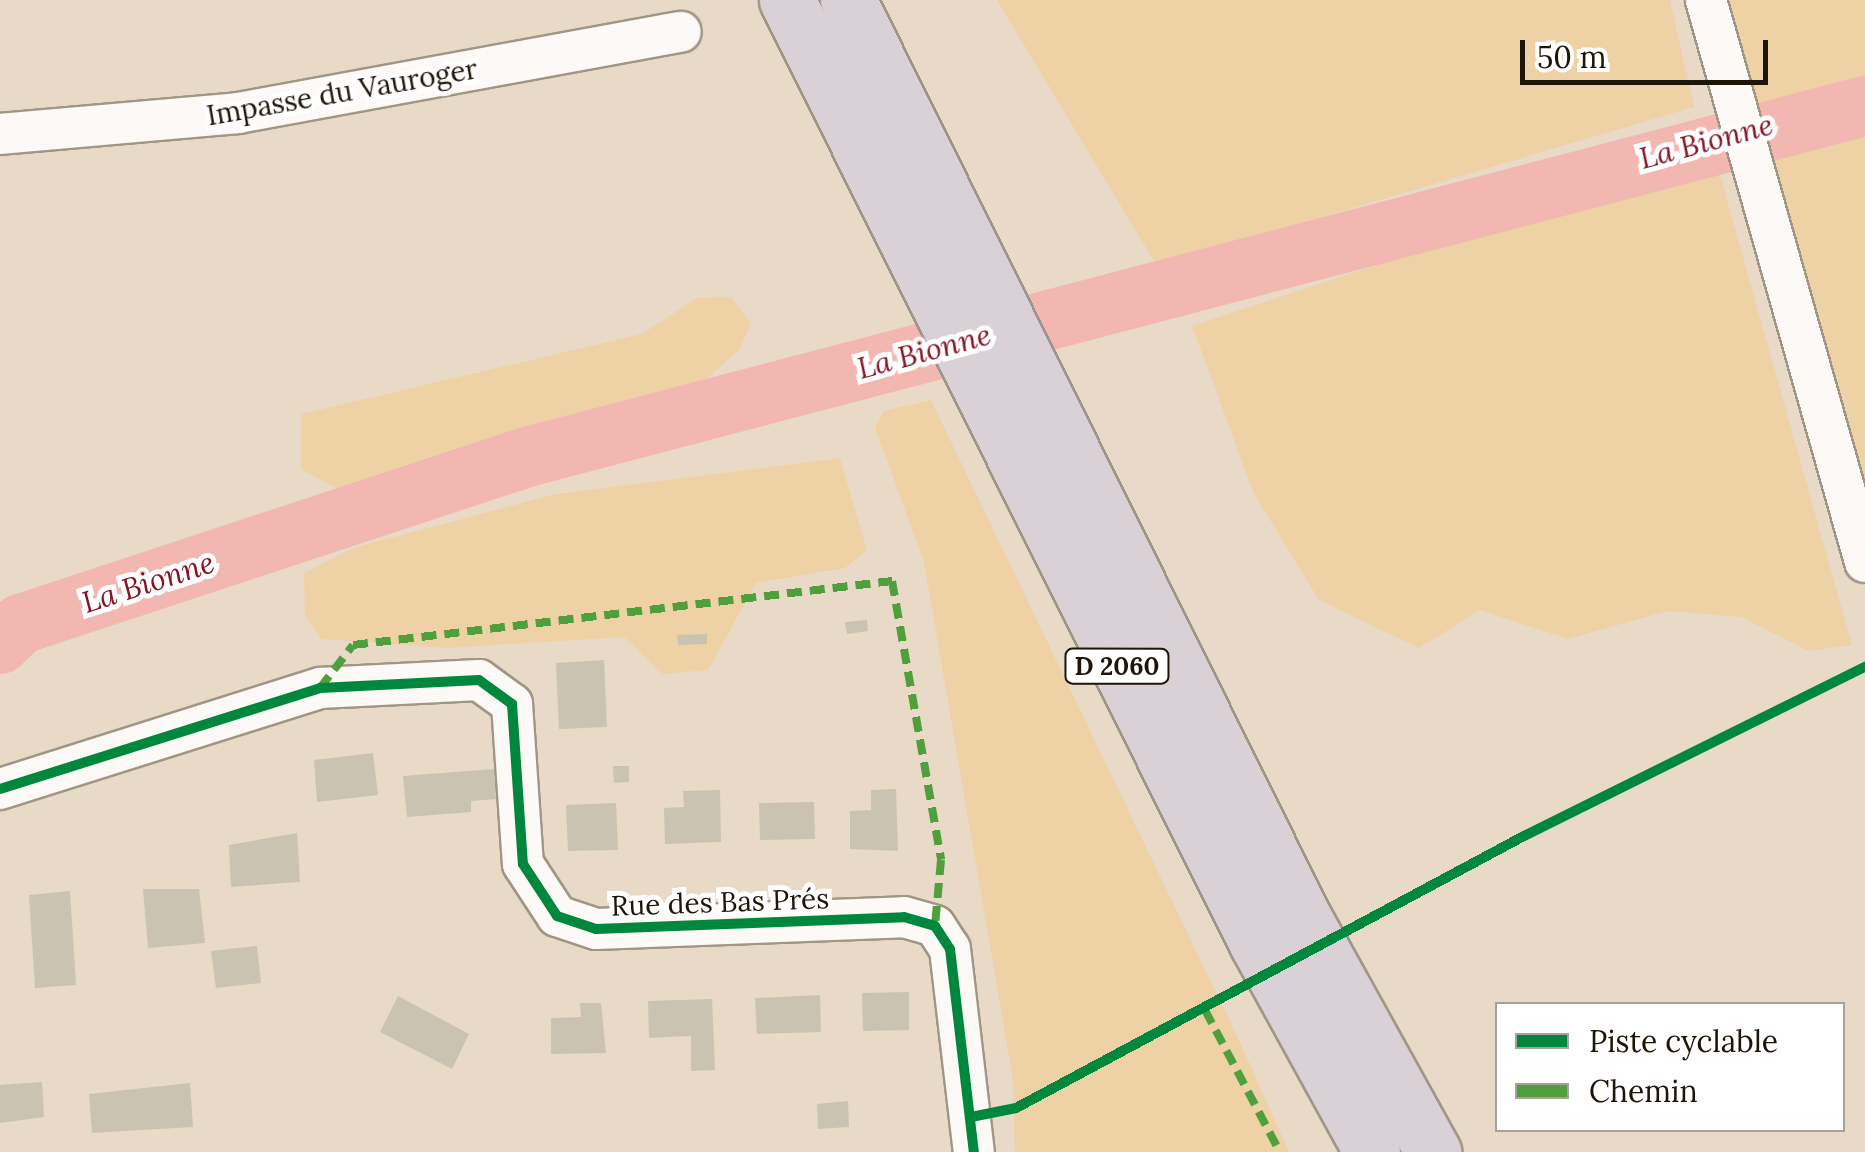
<!DOCTYPE html>
<meta charset="utf-8">
<style>
body{margin:0}
#map{position:relative;width:1865px;height:1152px;overflow:hidden;background:#e8dac6;font-family:Lora,serif}
div>[style]{position:absolute}
[style*='--x']{left:calc(var(--x)*1px);top:calc(var(--y)*1px);width:calc(var(--w)*1px);rotate:calc(var(--a)*1deg)}
.green>*{inset:0;background:#eed2a6}
.river>*{height:60px;margin:-30px;padding:0 30px;transform-origin:30px;border-radius:30px;background:#f2b7b0}
.building>*{inset:0;background:#cac3b2}
.roads{filter:drop-shadow(2px 0 #a09686) drop-shadow(-2px 0 #a09686) drop-shadow(0 2px #a09686) drop-shadow(0 -2px #a09686)}
.street>*{height:40px;margin:-20px;padding:0 20px;transform-origin:20px;border-radius:20px;background:#fcf9f6}
.highway>*{height:55px;margin:-27.5px;padding:0 27.5px;transform-origin:27.5px;border-radius:27.5px;background:#dad1d7}
.quiet>*{height:8px;margin-top:-4px;transform-origin:0;background:repeating-linear-gradient(90deg,#4fa03d 0 15px,transparent 0 23px)}
.cycleway>*{height:10px;margin:-5px;padding:0 5px;transform-origin:5px;border-radius:5px;background:#00873e}
span{translate:-50% -50%;white-space:nowrap;text-align:center;line-height:1.15;-webkit-text-stroke:10px #fff;paint-order:stroke}
.shield-label span{padding:2px 8px;background:#fff;border:2px solid;border-radius:8px;-webkit-text-stroke-width:0}
.shield-label{font-size:25px;color:#1d1507;font-weight:700}
.street-label{font-size:28px;color:#1d1507}
.water-label{font-size:30px;color:#851525;font-style:italic}
.legend{position:absolute;left:1495px;top:1002px;width:350px;height:130px;box-sizing:border-box;background:#fff;border:2px solid #a5a19c;margin:0;padding:12px 18px;list-style:none;font-size:30px;color:#1d1507}
.legend li{display:flex;align-items:center;gap:20px;height:50px}
.legend b{width:50px;border:2px solid #a5a19c}
.scale{position:absolute;left:1520px;top:40px;width:248px;height:45px;box-sizing:border-box;border:5px solid #1d1507;border-top:0;padding-left:12px;font-size:30px;line-height:35px;white-space:nowrap;color:#1d1507;-webkit-text-stroke:8px #fff;paint-order:stroke}
</style>
<div id="map">
<div class="green">
<div style="clip-path:polygon(997px 0,1670px 0,1694px 107px,1157px 266px)"></div>
<div style="clip-path:polygon(1711px 0,1865px 0,1865px 105px,1749px 117px)"></div>
<div style="clip-path:polygon(1865px 127px,1865px 514px,1754px 148px)"></div>
<div style="clip-path:polygon(1718px 168px,1852px 645px,1809px 651px,1741px 617px,1668px 611px,1568px 639px,1480px 610px,1419px 648px,1319px 600px,1254px 494px,1192px 326px,1477px 232px)"></div>
<div style="clip-path:polygon(731px 297px,751px 324px,739px 350px,697px 387px,340px 490px,301px 469px,301px 414px,642px 334px,697px 298px)"></div>
<div style="clip-path:polygon(931px 400px,1239px 1040px,1289px 1152px,1015px 1152px,1013px 1080px,924px 562px,875px 428px,884px 411px)"></div>
<div style="clip-path:polygon(840px 458px,867px 550px,845px 568px,756px 583px,708px 670px,663px 674px,624px 637px,446px 648px,321px 639px,305px 614px,304px 573px,353px 548px,556px 494px)"></div>
</div>
<div class="river">
<div style="--x:0;--y:644;--w:29;--a:-44"></div>
<div style="--x:21;--y:624;--w:533;--a:-18.26"></div>
<div style="--x:527;--y:457;--w:1383;--a:-14.7"></div>
</div>
<div class="building">
<div style="clip-path:polygon(867px 620px,868px 631px,847px 634px,845px 622px)"></div>
<div style="clip-path:polygon(707px 634px,707px 644px,678px 645px,677px 635px)"></div>
<div style="clip-path:polygon(604px 660px,607px 727px,559px 729px,556px 663px)"></div>
<div style="clip-path:polygon(373px 753px,378px 795px,317px 802px,314px 760px)"></div>
<div style="clip-path:polygon(613px 766px,629px 766px,629px 782px,614px 783px)"></div>
<div style="clip-path:polygon(494px 769px,496px 799px,471px 801px,471px 812px,407px 817px,403px 776px)"></div>
<div style="clip-path:polygon(896px 789px,898px 851px,850px 849px,850px 811px,871px 810px,871px 790px)"></div>
<div style="clip-path:polygon(720px 790px,721px 842px,665px 844px,664px 808px,684px 807px,683px 791px)"></div>
<div style="clip-path:polygon(814px 802px,815px 839px,760px 840px,759px 803px)"></div>
<div style="clip-path:polygon(616px 803px,618px 850px,568px 851px,566px 805px)"></div>
<div style="clip-path:polygon(297px 833px,300px 882px,231px 887px,229px 845px)"></div>
<div style="clip-path:polygon(143px 889px,199px 889px,205px 943px,148px 948px)"></div>
<div style="clip-path:polygon(70px 891px,76px 985px,35px 988px,29px 895px)"></div>
<div style="clip-path:polygon(257px 946px,261px 983px,216px 988px,211px 951px)"></div>
<div style="clip-path:polygon(909px 992px,909px 1030px,863px 1031px,862px 993px)"></div>
<div style="clip-path:polygon(820px 995px,821px 1032px,757px 1034px,755px 998px)"></div>
<div style="clip-path:polygon(398px 996px,469px 1034px,452px 1069px,380px 1032px)"></div>
<div style="clip-path:polygon(712px 999px,715px 1070px,691px 1071px,691px 1036px,649px 1038px,648px 1001px)"></div>
<div style="clip-path:polygon(580px 1003px,601px 1003px,606px 1053px,551px 1054px,551px 1018px,581px 1017px)"></div>
<div style="clip-path:polygon(42px 1082px,44px 1117px,0 1123px,0 1085px)"></div>
<div style="clip-path:polygon(190px 1083px,193px 1127px,92px 1133px,89px 1094px)"></div>
<div style="clip-path:polygon(848px 1101px,849px 1127px,818px 1129px,817px 1104px)"></div>
</div>
<div class="roads">
<div class="street">
<div style="--x:1706;--y:0;--w:584;--a:74.2"></div>
<div style="--x:0;--y:134;--w:239;--a:-5"></div>
<div style="--x:238;--y:113;--w:450;--a:-10.4"></div>
<div style="--x:0;--y:789;--w:336;--a:-17.5"></div>
<div style="--x:320;--y:688;--w:159;--a:-2.9"></div>
<div style="--x:479;--y:680;--w:41;--a:36"></div>
<div style="--x:512;--y:704;--w:160;--a:86.1"></div>
<div style="--x:523;--y:864;--w:62;--a:56.8"></div>
<div style="--x:557;--y:916;--w:41;--a:18.4"></div>
<div style="--x:596;--y:929;--w:308;--a:-2.2"></div>
<div style="--x:904;--y:917;--w:32;--a:16"></div>
<div style="--x:935;--y:926;--w:27;--a:57"></div>
<div style="--x:950;--y:949;--w:204;--a:83.3"></div>
</div>
<div class="highway">
<div style="--x:787;--y:0;--w:1054;--a:63.51"></div>
<div style="--x:1257;--y:943;--w:239;--a:61.2"></div>
<div style="--x:848;--y:0;--w:1024;--a:63.61"></div>
<div style="--x:1303;--y:917;--w:269;--a:61"></div>
</div>
</div>
<div class="quiet">
<div style="--x:320;--y:688;--w:54;--a:-52.5"></div>
<div style="--x:353;--y:645;--w:543;--a:-6.77"></div>
<div style="--x:892;--y:581;--w:283;--a:80"></div>
<div style="--x:941;--y:860;--w:66;--a:95.2"></div>
<div style="--x:1205;--y:1010;--w:161;--a:62.2"></div>
</div>
<div class="cycleway">
<div style="--x:0;--y:789;--w:336;--a:-17.5"></div>
<div style="--x:320;--y:688;--w:159;--a:-2.9"></div>
<div style="--x:479;--y:680;--w:41;--a:36"></div>
<div style="--x:512;--y:704;--w:160;--a:86.1"></div>
<div style="--x:523;--y:864;--w:62;--a:56.8"></div>
<div style="--x:557;--y:916;--w:41;--a:18.4"></div>
<div style="--x:596;--y:929;--w:308;--a:-2.2"></div>
<div style="--x:904;--y:917;--w:32;--a:16"></div>
<div style="--x:935;--y:926;--w:27;--a:57"></div>
<div style="--x:950;--y:949;--w:204;--a:83.3"></div>
<div style="--x:971;--y:1117;--w:46;--a:-11.3"></div>
<div style="--x:1016;--y:1108;--w:576;--a:-28.17"></div>
<div style="--x:1524;--y:836;--w:381;--a:-26.4"></div>
</div>
<div class="shield-label">
<span style="left:1117px;top:666px">D 2060</span>
</div>
<div class="street-label">
<span style="left:342px;top:92px;rotate:-10deg">Impasse du Vauroger</span>
<span style="left:720px;top:902px;rotate:-2deg">Rue des Bas Prés</span>
</div>
<div class="water-label">
<span style="left:1706px;top:141px;rotate:-15deg">La Bionne</span>
<span style="left:924px;top:351px;rotate:-15deg">La Bionne</span>
<span style="left:148px;top:582px;rotate:-18deg">La Bionne</span>
</div>
<ul class="legend">
<li><b style="height:12px;background:#00873e"></b>Piste cyclable</li>
<li><b style="height:12px;background:#4fa03d"></b>Chemin</li>
</ul>
<div class="scale">50 m</div>
</div>
